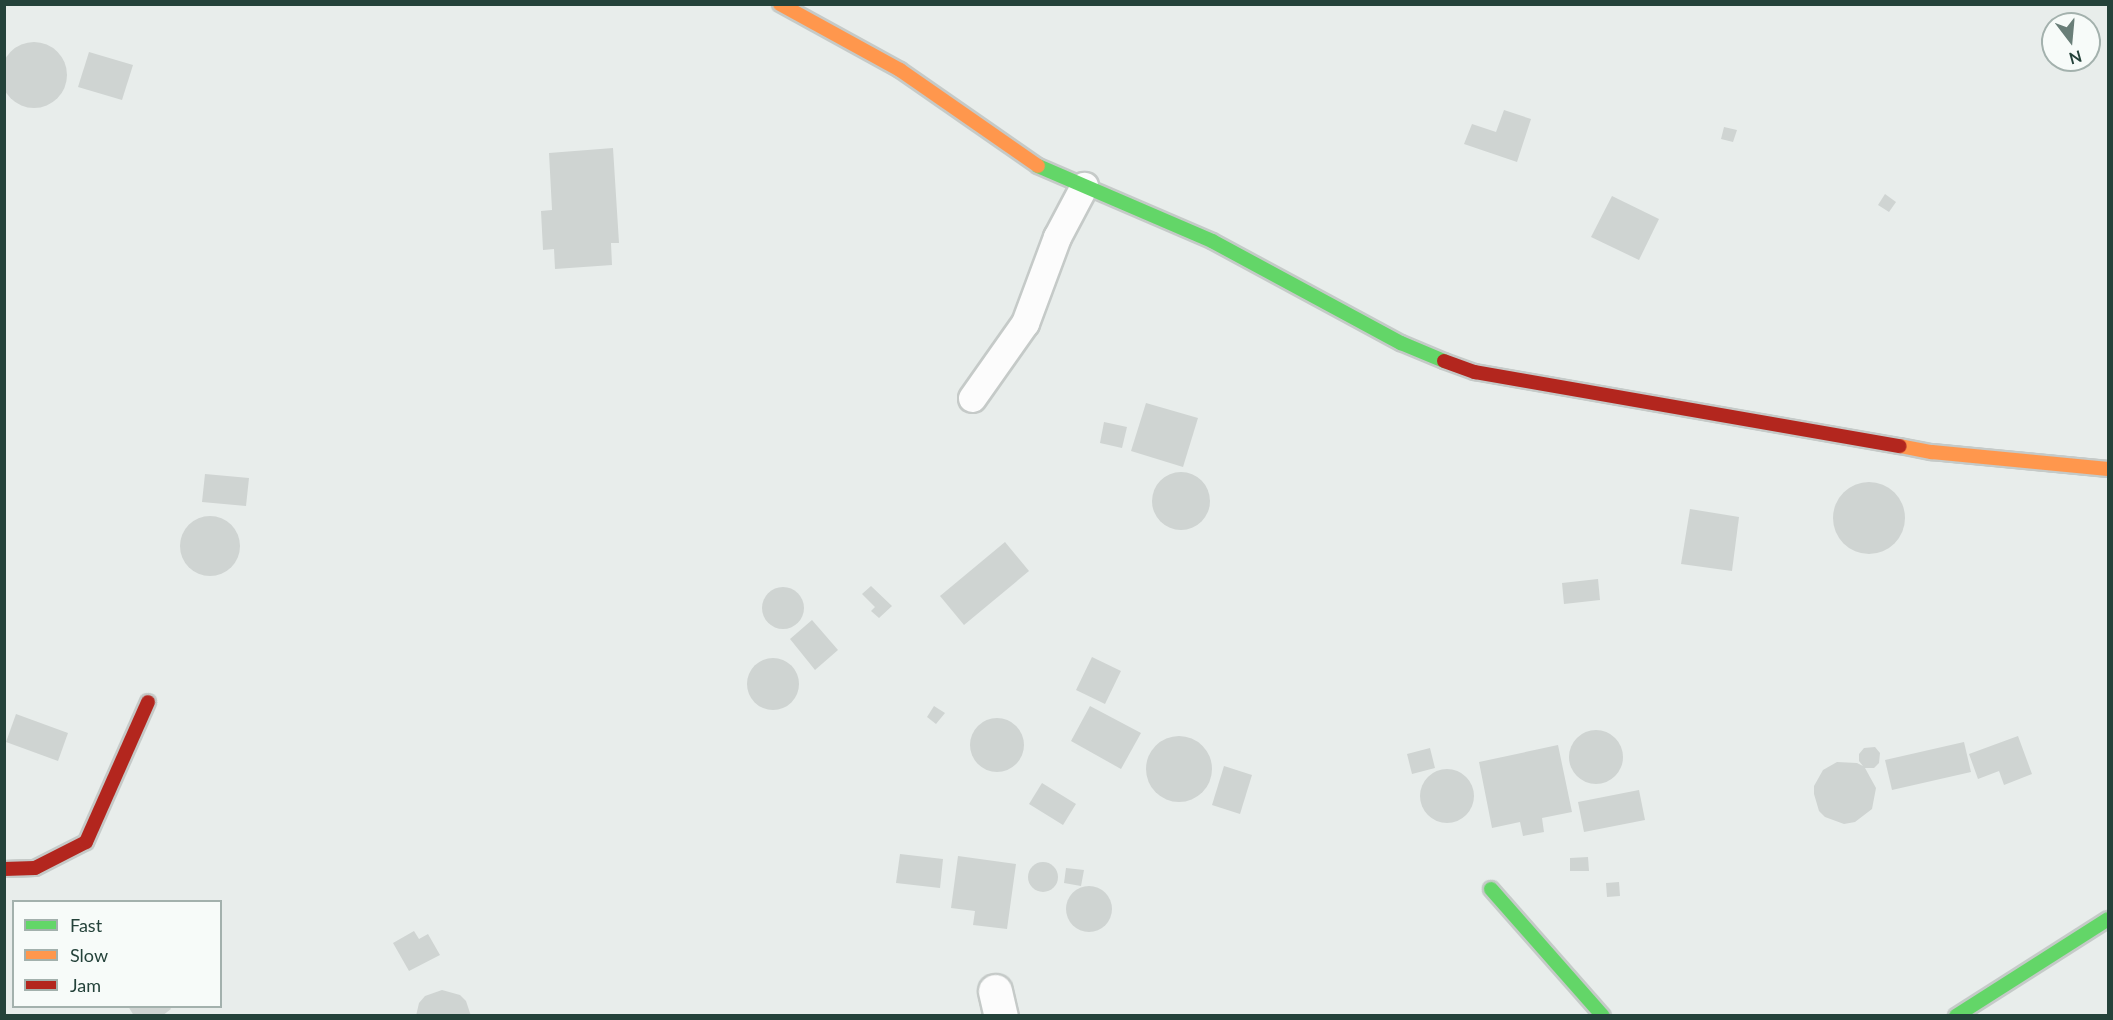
<!DOCTYPE html>
<style>
body{margin:0}
#map{position:relative;width:2113px;height:1020px;overflow:hidden;background:#e8edeb;font-family:Lato,sans-serif}
div>[style]{position:absolute}
[style*='--x']{left:calc(var(--x)*1px);top:calc(var(--y)*1px);width:calc(var(--w)*1px);rotate:calc(var(--a)*1deg)}
.building>*{inset:0;background:#cfd4d2}
.round{border-radius:50%}
.roads{filter:drop-shadow(2px 0 #c5cac8) drop-shadow(-2px 0 #c5cac8) drop-shadow(0 2px #c5cac8) drop-shadow(0 -2px #c5cac8)}
.lane>*{height:27px;margin:-13.5px;padding:0 13.5px;transform-origin:13.5px;border-radius:13.5px;background:#fcfcfc}
.street>*{height:33px;margin:-16.5px;padding:0 16.5px;transform-origin:16.5px;border-radius:16.5px;background:#fcfcfc}
.fast>*{height:14px;margin:-7px;padding:0 7px;transform-origin:7px;border-radius:7px;background:#63d668}
.slow>*{height:14px;margin:-7px;padding:0 7px;transform-origin:7px;border-radius:7px;background:#ff974d}
.jam>*{height:14px;margin:-7px;padding:0 7px;transform-origin:7px;border-radius:7px;background:#b3261e}
span{translate:-50% -50%;white-space:nowrap;text-align:center;line-height:1.15;-webkit-text-stroke:4.5px #f7fbf9;paint-order:stroke}
.frame{position:absolute;inset:0;border:6px solid #24423a;pointer-events:none}
.legend{position:absolute;left:12px;top:900px;width:210px;height:108px;box-sizing:border-box;background:#f7fbf9;border:2px solid #a3b1ad;margin:0;padding:8px 10px;list-style:none;font-size:18px;color:#24423a}
.legend li{display:flex;align-items:center;gap:12px;height:30px}
.legend b{width:30px;border:2px solid #a3b1ad}
.north{position:absolute;left:2041px;top:12px;width:60px;height:60px;box-sizing:border-box;background:#f7fbf9;border:2px solid #a3b1ad;border-radius:50%;rotate:164deg;font-size:16px;font-weight:700;line-height:24px;text-align:center;color:#24423a}
.north::after{content:'';display:block;margin:auto;width:21px;height:27px;background:#697e78;clip-path:polygon(50% 0,100% 100%,50% 72%,0 100%)}
</style>
<div id="map">
<div class="building">
<div class="round" style="left:1px;top:42px;width:66px;height:66px"></div>
<div style="clip-path:polygon(89px 52px,133px 65px,122px 100px,78px 87px)"></div>
<div style="clip-path:polygon(1504px 110px,1531px 119px,1517px 162px,1464px 144px,1472px 124px,1496px 132px)"></div>
<div style="clip-path:polygon(1724px 127px,1737px 130px,1733px 142px,1721px 139px)"></div>
<div style="clip-path:polygon(613px 148px,619px 243px,611px 243px,612px 265px,555px 269px,554px 249px,543px 250px,541px 211px,552px 210px,549px 153px)"></div>
<div style="clip-path:polygon(1885px 194px,1896px 202px,1889px 212px,1878px 205px)"></div>
<div style="clip-path:polygon(1612px 196px,1659px 219px,1639px 260px,1591px 237px)"></div>
<div style="clip-path:polygon(1146px 403px,1198px 418px,1183px 467px,1131px 451px)"></div>
<div style="clip-path:polygon(1104px 422px,1127px 427px,1122px 448px,1100px 443px)"></div>
<div class="round" style="left:1152px;top:472px;width:58px;height:58px"></div>
<div style="clip-path:polygon(205px 474px,249px 478px,246px 506px,202px 502px)"></div>
<div class="round" style="left:1833px;top:482px;width:72px;height:72px"></div>
<div style="clip-path:polygon(1690px 509px,1739px 517px,1732px 571px,1681px 564px)"></div>
<div class="round" style="left:180px;top:516px;width:60px;height:60px"></div>
<div style="clip-path:polygon(1005px 542px,1029px 571px,964px 625px,940px 596px)"></div>
<div style="clip-path:polygon(1598px 579px,1600px 600px,1564px 604px,1562px 583px)"></div>
<div style="clip-path:polygon(871px 586px,892px 606px,879px 618px,871px 611px,875px 607px,862px 594px)"></div>
<div class="round" style="left:762px;top:587px;width:42px;height:42px"></div>
<div style="clip-path:polygon(812px 620px,838px 650px,815px 670px,790px 639px)"></div>
<div style="clip-path:polygon(1092px 657px,1121px 671px,1105px 704px,1076px 690px)"></div>
<div class="round" style="left:747px;top:658px;width:52px;height:52px"></div>
<div style="clip-path:polygon(934px 706px,945px 713px,936px 724px,927px 717px)"></div>
<div style="clip-path:polygon(1090px 706px,1141px 733px,1121px 769px,1071px 741px)"></div>
<div style="clip-path:polygon(16px 714px,68px 733px,58px 761px,6px 742px)"></div>
<div class="round" style="left:970px;top:718px;width:54px;height:54px"></div>
<div class="round" style="left:1569px;top:730px;width:54px;height:54px"></div>
<div style="clip-path:polygon(2018px 736px,2032px 774px,2004px 785px,1999px 771px,1978px 779px,1969px 754px)"></div>
<div class="round" style="left:1146px;top:736px;width:66px;height:66px"></div>
<div style="clip-path:polygon(1964px 742px,1971px 772px,1892px 790px,1885px 760px)"></div>
<div style="clip-path:polygon(1558px 745px,1572px 812px,1542px 818px,1544px 832px,1523px 836px,1520px 822px,1492px 828px,1479px 762px)"></div>
<div style="clip-path:polygon(1875px 747px,1880px 753px,1879px 763px,1874px 768px,1865px 768px,1876px 788px,1872px 809px,1855px 822px,1844px 824px,1825px 817px,1819px 811px,1814px 794px,1814px 786px,1823px 770px,1837px 762px,1857px 763px,1863px 766px,1859px 761px,1859px 754px,1864px 748px)"></div>
<div style="clip-path:polygon(1430px 748px,1435px 768px,1412px 774px,1407px 754px)"></div>
<div style="clip-path:polygon(1224px 766px,1252px 775px,1240px 814px,1212px 805px)"></div>
<div class="round" style="left:1420px;top:769px;width:54px;height:54px"></div>
<div style="clip-path:polygon(1042px 783px,1076px 804px,1063px 825px,1029px 804px)"></div>
<div style="clip-path:polygon(1639px 790px,1645px 820px,1584px 832px,1578px 802px)"></div>
<div style="clip-path:polygon(900px 854px,943px 859px,940px 888px,896px 883px)"></div>
<div style="clip-path:polygon(958px 856px,1016px 864px,1007px 929px,973px 925px,975px 911px,951px 908px)"></div>
<div style="clip-path:polygon(1588px 857px,1589px 871px,1570px 871px,1570px 858px)"></div>
<div class="round" style="left:1028px;top:862px;width:30px;height:30px"></div>
<div style="clip-path:polygon(1066px 868px,1084px 870px,1081px 886px,1064px 883px)"></div>
<div style="clip-path:polygon(1619px 882px,1620px 896px,1607px 897px,1606px 883px)"></div>
<div class="round" style="left:1066px;top:886px;width:46px;height:46px"></div>
<div style="clip-path:polygon(414px 931px,419px 939px,428px 934px,440px 955px,409px 971px,393px 943px)"></div>
<div style="clip-path:polygon(442px 990px,460px 995px,466px 1001px,471px 1016px,416px 1016px,419px 1003px,425px 996px)"></div>
<div style="clip-path:polygon(128px 1006px,169px 1006px,171px 1009px,162px 1016px,134px 1016px)"></div>
</div>
<div class="roads">
<div class="lane">
<div style="--x:972;--y:398;--w:92;--a:-54.8"></div>
<div style="--x:1025;--y:323;--w:92;--a:-69.6"></div>
<div style="--x:1057;--y:237;--w:58;--a:-62.1"></div>
</div>
<div class="street">
<div style="--x:995;--y:991;--w:26;--a:77"></div>
</div>
<div class="fast">
<div style="--x:1038;--y:166;--w:189;--a:23.3"></div>
<div style="--x:1212;--y:241;--w:215;--a:28.4"></div>
<div style="--x:1401;--y:343;--w:47;--a:22.7"></div>
<div style="--x:1491;--y:889;--w:169;--a:48.6"></div>
<div style="--x:1956;--y:1016;--w:180;--a:-32.5"></div>
</div>
<div class="slow">
<div style="--x:780;--y:4;--w:137;--a:28.8"></div>
<div style="--x:900;--y:70;--w:168;--a:34.8"></div>
<div style="--x:1900;--y:446;--w:33;--a:11"></div>
<div style="--x:1932;--y:452;--w:177;--a:5.5"></div>
</div>
<div class="jam">
<div style="--x:1444;--y:361;--w:33;--a:20"></div>
<div style="--x:1475;--y:372;--w:431;--a:9.9"></div>
<div style="--x:4;--y:869;--w:31;--a:-2"></div>
<div style="--x:35;--y:868;--w:57;--a:-27"></div>
<div style="--x:86;--y:842;--w:153;--a:-66.1"></div>
</div>
</div>
<div class="frame"></div>
<ul class="legend">
<li><b style="height:8px;background:#63d668"></b>Fast</li>
<li><b style="height:8px;background:#ff974d"></b>Slow</li>
<li><b style="height:8px;background:#b3261e"></b>Jam</li>
</ul>
<div class="north">N</div>
</div>
